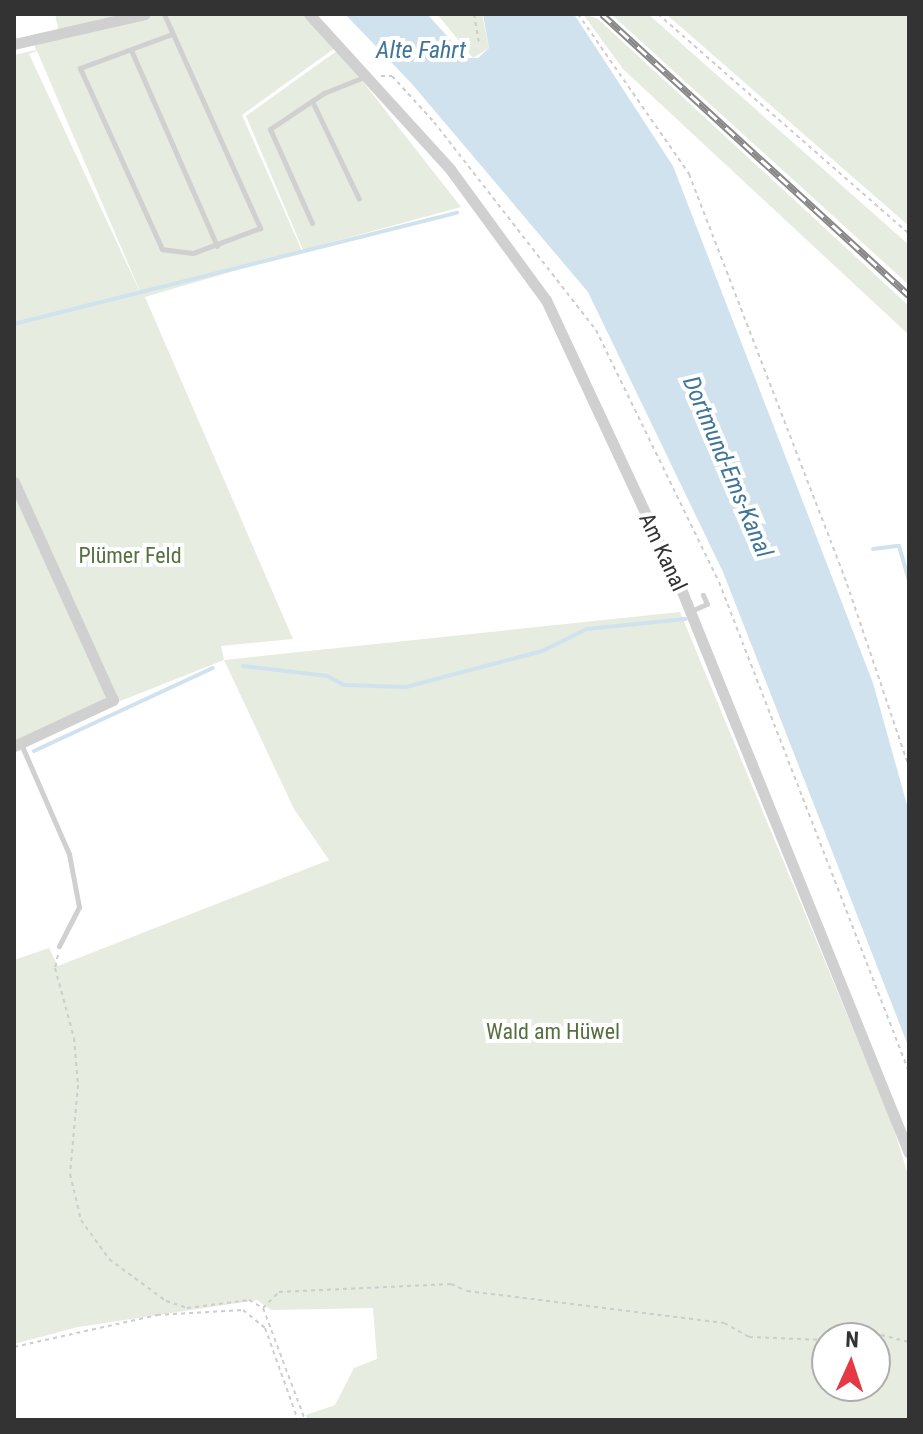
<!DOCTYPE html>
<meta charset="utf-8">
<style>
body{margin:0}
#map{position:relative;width:923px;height:1434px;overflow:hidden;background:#fff;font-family:"Roboto Condensed",sans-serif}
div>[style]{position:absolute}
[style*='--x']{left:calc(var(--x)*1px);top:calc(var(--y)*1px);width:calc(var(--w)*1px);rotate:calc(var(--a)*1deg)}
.green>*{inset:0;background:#e6ecdf}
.water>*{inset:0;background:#cfe2ee}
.stream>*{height:4px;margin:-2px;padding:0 2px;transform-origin:2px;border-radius:2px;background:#cfe2ee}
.path>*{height:2px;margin-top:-1px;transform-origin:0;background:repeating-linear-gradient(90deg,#cdcdcd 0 4px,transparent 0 8px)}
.lane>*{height:5px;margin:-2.5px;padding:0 2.5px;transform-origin:2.5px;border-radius:2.5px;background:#d0d0d0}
.street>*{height:11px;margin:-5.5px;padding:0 5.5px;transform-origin:5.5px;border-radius:5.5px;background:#d0d0d0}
.rail>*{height:7px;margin-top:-3.5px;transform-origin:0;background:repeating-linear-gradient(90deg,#fff 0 12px,#888 0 24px);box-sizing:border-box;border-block:2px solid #888}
span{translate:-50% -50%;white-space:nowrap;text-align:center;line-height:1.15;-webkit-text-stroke:8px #fff;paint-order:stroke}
.street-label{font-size:22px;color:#333}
.park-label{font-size:22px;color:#56703f}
.water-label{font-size:24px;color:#3f7597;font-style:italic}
.frame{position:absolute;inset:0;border:16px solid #333;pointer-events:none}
.north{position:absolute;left:811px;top:1322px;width:80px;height:80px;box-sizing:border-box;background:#fff;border:2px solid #adadad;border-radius:50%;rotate:3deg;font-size:22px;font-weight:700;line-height:32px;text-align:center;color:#333}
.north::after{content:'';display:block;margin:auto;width:28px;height:36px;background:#e63946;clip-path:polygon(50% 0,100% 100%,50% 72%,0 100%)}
</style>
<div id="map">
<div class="green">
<div style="clip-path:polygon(evenodd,55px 14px,307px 14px,335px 48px,242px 115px,302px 251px,145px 297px,293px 639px,221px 646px,224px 660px,680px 612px,892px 1123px,909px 1178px,909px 1420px,308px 1420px,306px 1415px,335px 1405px,354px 1368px,377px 1359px,373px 1308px,271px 1310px,257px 1300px,78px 1327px,14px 1344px,14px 960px,49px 948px,58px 966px,329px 860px,294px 809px,224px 660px,14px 743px,14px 55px,36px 50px,32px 39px,59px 32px,55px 14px,37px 51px,139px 289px,139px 290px,29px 54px,37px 51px,55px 14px,827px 1338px,875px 1338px,875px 1386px,827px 1386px,827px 1338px)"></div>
<div style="clip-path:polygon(437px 14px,482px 14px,489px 48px,473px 58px)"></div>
<div style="clip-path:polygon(583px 14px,598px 19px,909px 306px,909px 335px,623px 69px)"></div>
<div style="clip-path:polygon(611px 14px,648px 14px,909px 245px,909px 285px)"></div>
<div style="clip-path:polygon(666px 14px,909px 14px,909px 226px)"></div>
<div style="clip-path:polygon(338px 50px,461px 207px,303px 250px,246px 116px)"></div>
</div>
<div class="water">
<div style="clip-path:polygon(345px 14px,427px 14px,467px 58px,478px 58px,489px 48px,483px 14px,574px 14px,673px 166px,873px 683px,909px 812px,909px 1048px,723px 572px,588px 292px,412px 84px)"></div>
</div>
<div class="stream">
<div style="--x:14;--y:324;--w:457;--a:-14.1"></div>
<div style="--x:873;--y:549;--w:26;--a:-7"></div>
<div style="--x:899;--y:546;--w:35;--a:74"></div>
<div style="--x:243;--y:666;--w:85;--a:6.8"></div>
<div style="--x:327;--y:676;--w:19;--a:28"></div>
<div style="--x:344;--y:685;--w:62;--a:1.8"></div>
<div style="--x:406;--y:687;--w:141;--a:-14.8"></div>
<div style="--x:542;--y:651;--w:50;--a:-26.1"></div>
<div style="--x:587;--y:629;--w:99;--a:-5.8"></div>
<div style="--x:34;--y:751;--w:197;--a:-24.9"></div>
</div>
<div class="path">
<div style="--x:474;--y:14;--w:29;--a:80"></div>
<div style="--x:578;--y:14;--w:195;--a:55.2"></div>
<div style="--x:689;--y:174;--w:439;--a:68.9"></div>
<div style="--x:847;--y:584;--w:193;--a:71.3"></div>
<div style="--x:658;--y:14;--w:334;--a:41.2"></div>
<div style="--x:381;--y:76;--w:11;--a:0"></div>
<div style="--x:392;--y:76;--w:62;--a:47.6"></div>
<div style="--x:434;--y:122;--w:264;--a:52.1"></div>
<div style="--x:596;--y:330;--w:280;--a:64"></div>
<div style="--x:719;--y:582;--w:526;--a:68.81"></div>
<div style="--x:58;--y:955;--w:13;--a:103"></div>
<div style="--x:55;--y:968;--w:73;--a:74.8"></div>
<div style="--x:74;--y:1038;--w:47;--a:85.1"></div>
<div style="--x:78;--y:1085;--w:89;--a:95.1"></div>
<div style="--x:70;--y:1174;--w:47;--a:76.6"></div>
<div style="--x:81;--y:1220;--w:48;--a:54.3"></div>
<div style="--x:109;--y:1259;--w:71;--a:36.4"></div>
<div style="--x:166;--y:1301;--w:22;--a:18"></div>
<div style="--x:187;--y:1308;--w:63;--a:-7.4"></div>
<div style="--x:249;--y:1300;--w:16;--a:30"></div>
<div style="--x:263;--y:1308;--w:120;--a:69.4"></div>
<div style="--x:263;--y:1308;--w:23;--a:-45"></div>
<div style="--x:279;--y:1292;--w:172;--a:-2.7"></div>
<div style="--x:451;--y:1284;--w:17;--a:24"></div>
<div style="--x:467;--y:1291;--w:259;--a:7.1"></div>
<div style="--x:724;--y:1323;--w:29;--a:29"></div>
<div style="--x:749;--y:1337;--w:78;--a:2.2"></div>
<div style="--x:852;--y:1338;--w:29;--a:-6"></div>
<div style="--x:881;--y:1335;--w:29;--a:14"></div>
<div style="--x:14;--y:1347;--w:147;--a:-12.6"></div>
<div style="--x:157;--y:1315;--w:86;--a:-3.3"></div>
<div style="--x:243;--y:1310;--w:28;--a:39"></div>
<div style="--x:265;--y:1328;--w:98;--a:70.3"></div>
</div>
<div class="lane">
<div style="--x:164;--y:14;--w:235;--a:65.8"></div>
<div style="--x:260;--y:228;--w:72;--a:159.5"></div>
<div style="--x:193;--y:253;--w:31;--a:-173"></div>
<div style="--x:162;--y:249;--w:199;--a:-114.4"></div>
<div style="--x:80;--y:68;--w:98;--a:-20.3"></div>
<div style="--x:131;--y:50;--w:214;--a:66.3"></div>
<div style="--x:313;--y:103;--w:106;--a:64.4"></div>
<div style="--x:312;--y:223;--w:103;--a:-114.1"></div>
<div style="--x:270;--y:129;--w:65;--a:-33.7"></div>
<div style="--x:324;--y:93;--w:43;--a:-21.8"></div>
<div style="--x:691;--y:611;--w:17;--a:-24"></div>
<div style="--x:707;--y:604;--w:10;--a:-114"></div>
<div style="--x:21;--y:744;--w:120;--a:66.4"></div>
<div style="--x:69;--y:854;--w:54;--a:79.3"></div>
<div style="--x:79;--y:907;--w:44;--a:117.1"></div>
</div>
<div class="street">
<div style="--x:309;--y:14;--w:210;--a:47.7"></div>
<div style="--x:450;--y:169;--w:162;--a:53.8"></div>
<div style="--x:546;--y:300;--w:319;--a:65"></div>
<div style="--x:681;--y:589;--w:608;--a:67.99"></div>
<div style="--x:14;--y:44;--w:134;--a:-12.9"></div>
<div style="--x:14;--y:482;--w:239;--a:65.6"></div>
<div style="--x:113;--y:700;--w:109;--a:155.1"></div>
</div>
<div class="rail">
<div style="--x:602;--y:14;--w:416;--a:42.5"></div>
</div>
<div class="street-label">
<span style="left:663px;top:552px;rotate:65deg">Am Kanal</span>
</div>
<div class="park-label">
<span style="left:130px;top:556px">Plümer Feld</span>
<span style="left:553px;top:1032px">Wald am Hüwel</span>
</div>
<div class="water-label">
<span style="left:421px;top:51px">Alte Fahrt</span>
<span style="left:727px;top:467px;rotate:67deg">Dortmund-Ems-Kanal</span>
</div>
<div class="frame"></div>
<div class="north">N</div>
</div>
